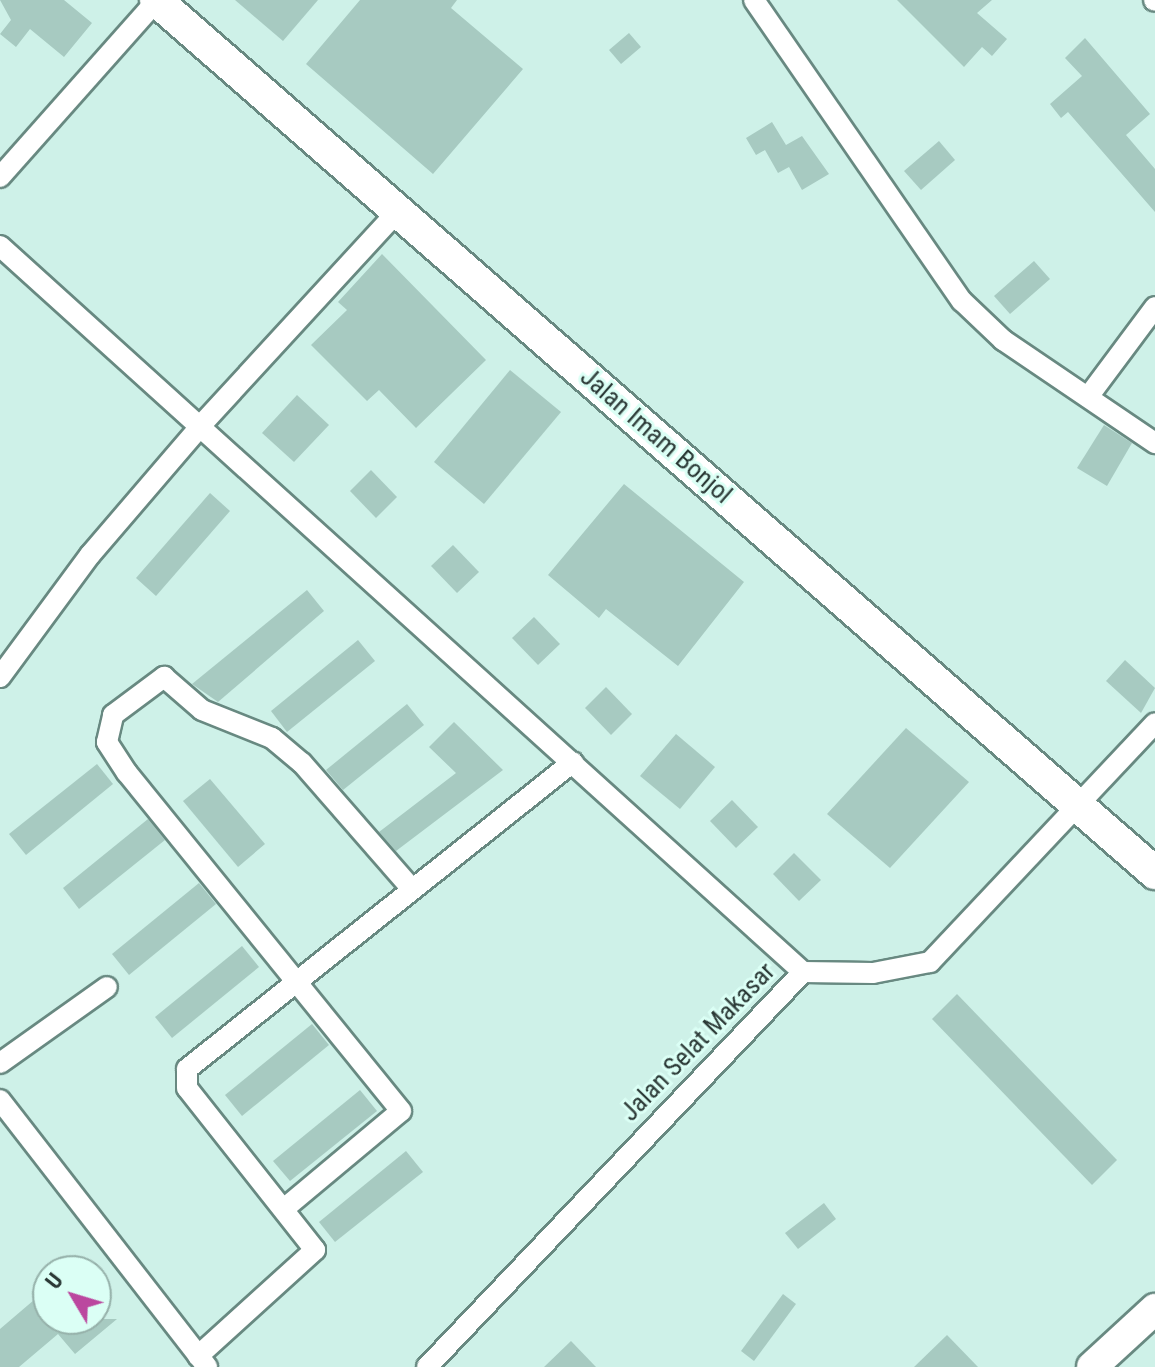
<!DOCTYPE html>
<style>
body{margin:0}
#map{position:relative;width:1155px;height:1367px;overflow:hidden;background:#cef1e8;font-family:"Roboto Condensed",sans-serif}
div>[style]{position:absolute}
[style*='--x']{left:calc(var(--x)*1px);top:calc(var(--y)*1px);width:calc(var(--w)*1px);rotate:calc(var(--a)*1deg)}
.building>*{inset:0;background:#a7cac1}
.roads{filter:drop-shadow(2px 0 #688981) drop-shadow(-2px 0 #688981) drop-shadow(0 2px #688981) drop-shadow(0 -2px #688981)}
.street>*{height:20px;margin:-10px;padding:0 10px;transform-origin:10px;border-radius:10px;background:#fff}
.secondary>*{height:30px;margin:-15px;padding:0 15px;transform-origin:15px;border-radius:15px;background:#fff}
.primary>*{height:32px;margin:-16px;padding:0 16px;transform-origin:16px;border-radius:16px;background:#fff}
span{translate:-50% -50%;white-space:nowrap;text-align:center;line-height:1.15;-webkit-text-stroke:6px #dbfff5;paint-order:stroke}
.street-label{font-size:26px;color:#2b3936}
.north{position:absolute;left:32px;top:1255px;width:80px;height:80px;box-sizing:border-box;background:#dbfff5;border:2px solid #95b0a9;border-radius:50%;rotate:308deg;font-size:22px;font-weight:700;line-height:32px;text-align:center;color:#2b3936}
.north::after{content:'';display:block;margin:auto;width:28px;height:36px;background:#bb479f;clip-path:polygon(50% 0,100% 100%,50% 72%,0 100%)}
</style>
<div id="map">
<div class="building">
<div style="clip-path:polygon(0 0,64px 0,92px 23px,64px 57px,30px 29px,16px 47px,0 34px,11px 20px)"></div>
<div style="clip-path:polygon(235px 0,318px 0,283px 41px)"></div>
<div style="clip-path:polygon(360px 0,457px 0,451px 8px,523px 69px,433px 174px,306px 64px)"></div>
<div style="clip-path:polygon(897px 0,992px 0,977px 13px,1007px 39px,992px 56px,982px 47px,964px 67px)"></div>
<div style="clip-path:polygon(629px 33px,641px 47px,621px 64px,609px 50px)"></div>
<div style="clip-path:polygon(1085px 38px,1150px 114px,1126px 135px,1155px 169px,1155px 212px,1068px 112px,1061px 118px,1050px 104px,1082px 76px,1065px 58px)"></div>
<div style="clip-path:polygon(772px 122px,786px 145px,802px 136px,829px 174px,802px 190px,789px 167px,778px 173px,765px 150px,756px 155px,746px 138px)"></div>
<div style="clip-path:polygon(939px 141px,955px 160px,921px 190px,904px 171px)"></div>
<div style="clip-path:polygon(382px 254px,486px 360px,416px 428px,379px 390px,367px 401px,311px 345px,347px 310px,338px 302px)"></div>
<div style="clip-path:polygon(1034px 261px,1050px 279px,1010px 314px,994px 296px)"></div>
<div style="clip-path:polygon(510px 370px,561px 412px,484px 504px,434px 462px)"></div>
<div style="clip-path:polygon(297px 395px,329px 425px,294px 462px,262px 433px)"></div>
<div style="clip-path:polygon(1104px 425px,1132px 443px,1107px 486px,1077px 468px)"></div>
<div style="clip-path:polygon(371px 470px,397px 497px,376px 518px,350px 491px)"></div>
<div style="clip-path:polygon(624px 484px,744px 582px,678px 666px,606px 609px,599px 618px,548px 575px)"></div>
<div style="clip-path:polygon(210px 493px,230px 511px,156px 596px,136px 578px)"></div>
<div style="clip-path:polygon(453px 545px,479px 572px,457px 593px,431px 566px)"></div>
<div style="clip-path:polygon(307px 590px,324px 611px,218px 702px,192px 684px)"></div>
<div style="clip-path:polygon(534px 617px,560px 644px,538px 665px,512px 638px)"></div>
<div style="clip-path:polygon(358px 640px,375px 661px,287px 732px,271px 711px)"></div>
<div style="clip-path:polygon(1125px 660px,1155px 688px,1141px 713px,1106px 681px)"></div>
<div style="clip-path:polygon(606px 687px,632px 714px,611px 735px,585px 708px)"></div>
<div style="clip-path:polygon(407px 704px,424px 725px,343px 790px,326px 770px)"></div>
<div style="clip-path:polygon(454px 722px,503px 770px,396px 851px,379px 832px,456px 773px,429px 747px)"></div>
<div style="clip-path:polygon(906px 728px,969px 782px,890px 868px,827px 814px)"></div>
<div style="clip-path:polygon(676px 734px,715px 767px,680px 809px,640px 776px)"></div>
<div style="clip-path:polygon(97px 764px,113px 784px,26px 855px,9px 834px)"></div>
<div style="clip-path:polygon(210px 779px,265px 844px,238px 867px,183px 801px)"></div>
<div style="clip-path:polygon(732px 800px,758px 827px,736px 848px,710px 821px)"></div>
<div style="clip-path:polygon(148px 819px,165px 840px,79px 909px,63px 888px)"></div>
<div style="clip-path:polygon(794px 853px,821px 880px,799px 901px,773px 874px)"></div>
<div style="clip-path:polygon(199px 883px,216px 904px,129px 975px,112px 954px)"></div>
<div style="clip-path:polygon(242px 946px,259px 967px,172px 1038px,155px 1017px)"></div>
<div style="clip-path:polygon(957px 994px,1117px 1160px,1092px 1185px,932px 1019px)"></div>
<div style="clip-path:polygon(312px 1024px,329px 1045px,242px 1116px,225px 1095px)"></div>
<div style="clip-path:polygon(360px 1090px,377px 1111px,290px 1181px,273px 1161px)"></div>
<div style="clip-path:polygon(406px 1151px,423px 1172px,335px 1242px,319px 1222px)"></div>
<div style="clip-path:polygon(824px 1203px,836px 1219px,798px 1249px,785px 1233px)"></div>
<div style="clip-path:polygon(48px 1288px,48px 1319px,117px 1319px,75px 1354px,58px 1334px,19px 1367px,0 1367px,0 1329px)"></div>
<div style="clip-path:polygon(783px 1294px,796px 1304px,754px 1361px,741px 1351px)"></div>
<div style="clip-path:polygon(947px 1335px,978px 1367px,914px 1367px)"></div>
<div style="clip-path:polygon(571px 1341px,596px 1367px,544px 1367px)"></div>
</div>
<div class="roads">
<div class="street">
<div style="--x:754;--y:0;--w:366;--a:55.4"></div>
<div style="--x:962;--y:301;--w:57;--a:43.6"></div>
<div style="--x:1003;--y:340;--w:184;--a:34.1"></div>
<div style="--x:1154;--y:0;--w:1;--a:45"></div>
<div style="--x:0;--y:177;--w:237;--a:-48.4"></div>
<div style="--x:0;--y:246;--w:1083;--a:42.12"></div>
<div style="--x:1088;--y:397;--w:112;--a:-53.3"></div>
<div style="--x:0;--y:677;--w:152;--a:-53.6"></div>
<div style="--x:90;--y:555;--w:174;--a:-49.4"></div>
<div style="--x:203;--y:423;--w:288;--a:-47.4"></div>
<div style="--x:0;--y:1063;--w:131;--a:-35.4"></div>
<div style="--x:0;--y:1100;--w:338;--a:52.2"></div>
<div style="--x:285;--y:1208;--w:151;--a:-39.9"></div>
<div style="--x:401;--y:1111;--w:435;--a:-129"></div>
<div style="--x:127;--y:773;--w:37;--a:-123"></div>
<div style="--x:107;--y:742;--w:28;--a:-77"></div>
<div style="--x:113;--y:715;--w:64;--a:-36.7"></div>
<div style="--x:164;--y:677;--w:50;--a:41"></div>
<div style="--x:202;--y:710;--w:75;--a:21.8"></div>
<div style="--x:272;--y:738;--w:39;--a:40"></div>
<div style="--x:302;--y:763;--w:164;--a:48.9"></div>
<div style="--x:198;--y:1356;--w:158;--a:-42.2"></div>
<div style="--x:315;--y:1250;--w:206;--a:-128.3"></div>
<div style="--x:187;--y:1088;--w:19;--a:-90"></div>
<div style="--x:187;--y:1069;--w:493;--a:-38.5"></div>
<div style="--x:427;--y:1367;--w:545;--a:-46.41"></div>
<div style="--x:803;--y:972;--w:70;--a:0.8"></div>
<div style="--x:873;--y:973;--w:58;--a:-10.9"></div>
<div style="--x:930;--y:962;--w:328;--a:-46.7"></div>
</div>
<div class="secondary">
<div style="--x:1092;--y:1367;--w:86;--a:-42.6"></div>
</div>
<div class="primary">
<div style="--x:156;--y:0;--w:1327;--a:41.15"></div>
</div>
</div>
<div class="street-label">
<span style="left:656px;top:436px;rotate:41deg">Jalan Imam Bonjol</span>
<span style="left:698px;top:1042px;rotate:-46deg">Jalan Selat Makasar</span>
</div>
<div class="north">U</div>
</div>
